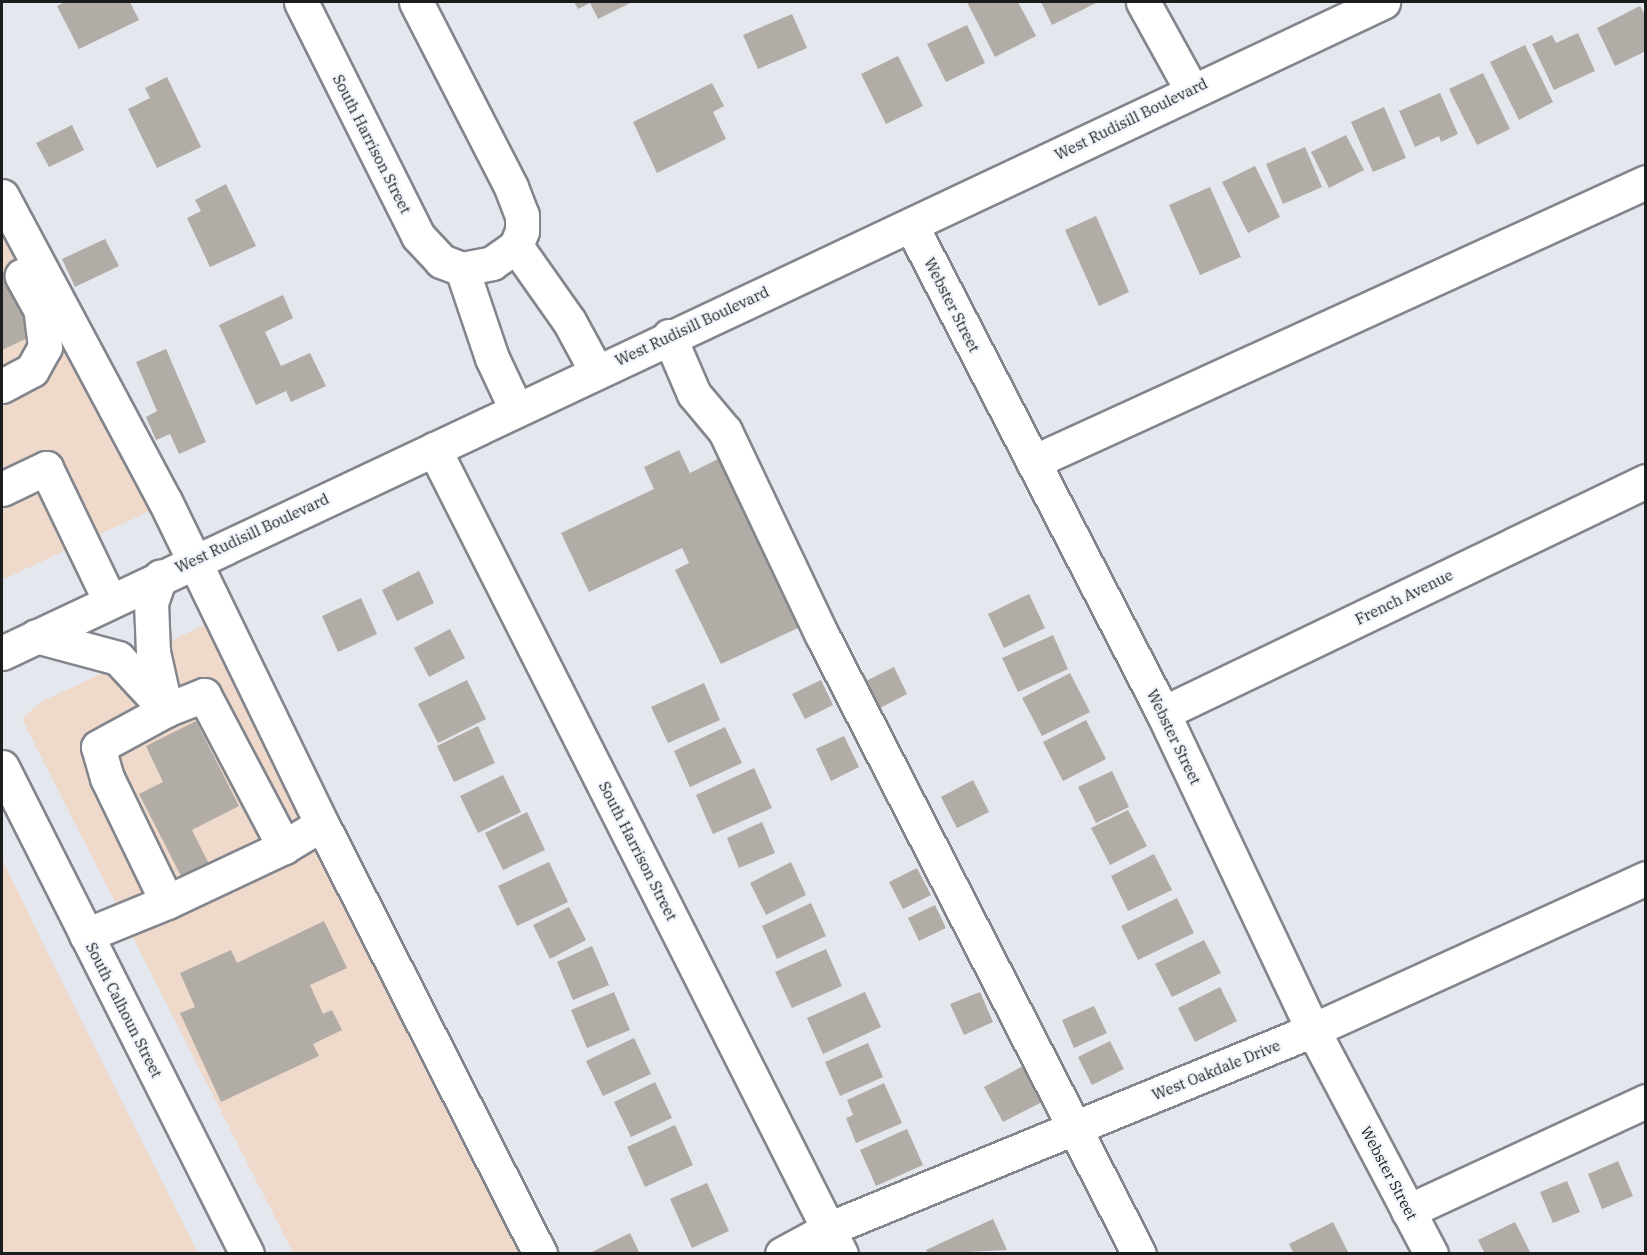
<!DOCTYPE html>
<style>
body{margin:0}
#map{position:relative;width:1647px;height:1255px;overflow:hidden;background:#e4e7ee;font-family:"IBM Plex Serif",serif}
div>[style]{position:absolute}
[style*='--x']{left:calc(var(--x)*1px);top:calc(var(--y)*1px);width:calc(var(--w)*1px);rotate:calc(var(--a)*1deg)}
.commercial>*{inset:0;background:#eed9cb}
.building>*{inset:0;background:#b2aca7}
.roads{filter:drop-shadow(2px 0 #83858c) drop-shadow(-2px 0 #83858c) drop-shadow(0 2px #83858c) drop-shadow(0 -2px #83858c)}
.minor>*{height:33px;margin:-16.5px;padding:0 16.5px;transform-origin:16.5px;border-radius:16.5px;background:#fff}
span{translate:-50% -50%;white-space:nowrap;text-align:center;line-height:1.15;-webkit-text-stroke:4.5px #f1f5fc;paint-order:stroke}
.street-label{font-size:15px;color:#1b1c1e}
.frame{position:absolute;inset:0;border:3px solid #1b1c1e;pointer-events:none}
</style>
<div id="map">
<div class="commercial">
<div style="clip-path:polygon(2px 212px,156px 508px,2px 580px)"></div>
<div style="clip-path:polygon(211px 622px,530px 1253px,293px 1253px,22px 719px,41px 702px)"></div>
<div style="clip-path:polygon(2px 859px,55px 968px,198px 1253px,2px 1253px)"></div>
</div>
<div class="building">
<div style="clip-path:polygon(65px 2px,130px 2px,139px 20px,79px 49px,57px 6px)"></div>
<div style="clip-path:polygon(574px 2px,632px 2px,598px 19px,590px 3px,578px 9px)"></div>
<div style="clip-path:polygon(967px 2px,1018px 2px,1036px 36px,995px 57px)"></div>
<div style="clip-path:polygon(1041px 2px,1095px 2px,1096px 3px,1052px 25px)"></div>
<div style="clip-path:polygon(1640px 6px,1646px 17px,1646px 51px,1615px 66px,1597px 28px)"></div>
<div style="clip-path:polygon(792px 14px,807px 48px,758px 69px,743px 35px)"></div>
<div style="clip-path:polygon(967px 25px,985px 63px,946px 82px,927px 44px)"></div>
<div style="clip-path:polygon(1578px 33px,1595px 71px,1554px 90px,1532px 44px,1552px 35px,1556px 43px)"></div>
<div style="clip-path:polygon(1525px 45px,1553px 102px,1519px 120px,1490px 62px)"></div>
<div style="clip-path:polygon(898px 56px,923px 106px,886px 124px,861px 74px)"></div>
<div style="clip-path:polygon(1483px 73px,1510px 129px,1477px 145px,1449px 89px)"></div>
<div style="clip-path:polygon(167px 77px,201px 147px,157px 168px,128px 109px,150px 98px,145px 88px)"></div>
<div style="clip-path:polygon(712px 83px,724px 106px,713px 112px,726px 139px,657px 173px,633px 122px)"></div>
<div style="clip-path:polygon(1440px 93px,1458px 134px,1441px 142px,1439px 136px,1415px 147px,1399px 111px)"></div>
<div style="clip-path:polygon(1384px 107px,1406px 158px,1373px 172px,1351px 122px)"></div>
<div style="clip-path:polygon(72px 125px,84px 150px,49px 167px,36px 143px)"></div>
<div style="clip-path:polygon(1346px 135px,1364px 170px,1329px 188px,1311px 152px)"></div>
<div style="clip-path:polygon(1305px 147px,1322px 187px,1283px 204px,1266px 164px)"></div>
<div style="clip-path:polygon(1255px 166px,1280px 217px,1248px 233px,1222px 182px)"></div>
<div style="clip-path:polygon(226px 184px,256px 246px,210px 267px,187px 218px,201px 211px,195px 200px)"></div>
<div style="clip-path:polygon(1210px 187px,1241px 257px,1200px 275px,1169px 205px)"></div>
<div style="clip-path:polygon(1096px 216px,1129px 292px,1099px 306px,1065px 230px)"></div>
<div style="clip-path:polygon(105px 239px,119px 266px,75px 287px,62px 259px)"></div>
<div style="clip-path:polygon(2px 269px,34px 335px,2px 350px)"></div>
<div style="clip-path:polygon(283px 295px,293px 318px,265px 332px,281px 366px,310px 353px,326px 386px,291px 402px,286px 391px,256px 405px,219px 325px)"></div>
<div style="clip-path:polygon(166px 349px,206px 442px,179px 454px,170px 434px,156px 440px,146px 417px,157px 411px,136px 362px)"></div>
<div style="clip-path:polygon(679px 450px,690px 473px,718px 459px,798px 628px,721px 664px,675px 570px,689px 563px,682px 548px,589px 592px,561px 533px,654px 489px,644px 467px)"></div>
<div style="clip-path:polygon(419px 571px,434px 603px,397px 621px,382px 590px)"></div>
<div style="clip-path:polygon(1029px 594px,1045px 628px,1004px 648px,988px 614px)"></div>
<div style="clip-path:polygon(361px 598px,377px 634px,338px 652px,322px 616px)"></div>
<div style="clip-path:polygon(450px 629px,465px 658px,429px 677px,414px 648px)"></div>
<div style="clip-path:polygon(1053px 635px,1068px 669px,1018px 692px,1002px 658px)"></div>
<div style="clip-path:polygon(894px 667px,907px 694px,880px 708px,866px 681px)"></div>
<div style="clip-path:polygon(1070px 673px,1090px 712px,1042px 736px,1022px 698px)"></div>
<div style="clip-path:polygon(467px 680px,486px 719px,438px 743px,418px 704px)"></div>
<div style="clip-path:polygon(821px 680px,833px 705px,805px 719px,792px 694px)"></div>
<div style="clip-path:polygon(704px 683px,720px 720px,668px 743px,651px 707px)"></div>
<div style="clip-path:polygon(1086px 720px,1106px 759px,1063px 781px,1043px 742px)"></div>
<div style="clip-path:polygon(196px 721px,239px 806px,192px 830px,209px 864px,182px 878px,139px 794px,163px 782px,146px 746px)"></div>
<div style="clip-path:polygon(478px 726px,495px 763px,454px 782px,437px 746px)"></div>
<div style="clip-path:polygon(725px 727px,742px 763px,690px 787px,674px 751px)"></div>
<div style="clip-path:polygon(844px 736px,859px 767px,831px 781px,816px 749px)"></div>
<div style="clip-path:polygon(754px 768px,772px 808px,713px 834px,696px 795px)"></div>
<div style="clip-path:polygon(1112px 771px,1129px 807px,1096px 823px,1078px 787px)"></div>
<div style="clip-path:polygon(503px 775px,521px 812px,478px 833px,460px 796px)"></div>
<div style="clip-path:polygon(973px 780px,989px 812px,957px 828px,941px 797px)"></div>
<div style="clip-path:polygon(1128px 810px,1147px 846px,1110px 865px,1091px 828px)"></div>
<div style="clip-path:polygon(527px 812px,545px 850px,503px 870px,485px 833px)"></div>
<div style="clip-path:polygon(762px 822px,775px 853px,739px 868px,727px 838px)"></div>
<div style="clip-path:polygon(1154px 854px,1172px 890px,1128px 911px,1111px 876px)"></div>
<div style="clip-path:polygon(549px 862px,568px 902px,517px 926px,498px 886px)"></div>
<div style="clip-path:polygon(791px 862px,806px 895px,766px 915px,750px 883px)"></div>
<div style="clip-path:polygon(917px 868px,931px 895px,903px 909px,889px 882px)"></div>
<div style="clip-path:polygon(1177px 898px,1194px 933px,1138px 960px,1121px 926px)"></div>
<div style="clip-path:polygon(811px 903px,826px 936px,777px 959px,762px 926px)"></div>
<div style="clip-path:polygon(935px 905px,946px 928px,919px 941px,908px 918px)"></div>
<div style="clip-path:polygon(569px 907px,586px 940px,550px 959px,533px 925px)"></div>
<div style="clip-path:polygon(324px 921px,347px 968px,310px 985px,323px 1014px,332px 1010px,342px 1030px,313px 1044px,319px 1056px,221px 1102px,180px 1013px,195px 1007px,180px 973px,231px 950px,237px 963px)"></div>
<div style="clip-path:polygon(1204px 940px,1221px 973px,1172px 997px,1155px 964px)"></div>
<div style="clip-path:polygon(592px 946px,609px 985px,573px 1000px,557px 962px)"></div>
<div style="clip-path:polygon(826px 949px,842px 986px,792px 1008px,775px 972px)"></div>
<div style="clip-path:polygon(1220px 987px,1237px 1021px,1195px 1042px,1178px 1008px)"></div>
<div style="clip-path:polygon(614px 992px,630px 1030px,587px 1048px,571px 1010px)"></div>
<div style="clip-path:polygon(865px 992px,881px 1027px,823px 1054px,807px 1018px)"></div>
<div style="clip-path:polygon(980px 992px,993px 1022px,964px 1035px,950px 1004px)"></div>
<div style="clip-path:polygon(1094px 1006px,1107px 1033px,1074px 1048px,1062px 1020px)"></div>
<div style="clip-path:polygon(634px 1038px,651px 1074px,603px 1096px,586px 1061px)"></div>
<div style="clip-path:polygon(1110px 1041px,1124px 1069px,1092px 1085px,1078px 1057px)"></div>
<div style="clip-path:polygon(868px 1043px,883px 1077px,840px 1096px,825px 1062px)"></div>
<div style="clip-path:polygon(1023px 1066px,1042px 1102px,1003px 1122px,984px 1087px)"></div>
<div style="clip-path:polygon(655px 1082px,672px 1118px,631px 1137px,614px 1102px)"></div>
<div style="clip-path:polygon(884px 1083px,902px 1123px,856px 1143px,846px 1118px,853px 1115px,847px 1100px)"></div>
<div style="clip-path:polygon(675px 1125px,693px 1165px,645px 1187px,627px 1147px)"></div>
<div style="clip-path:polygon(907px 1129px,923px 1165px,876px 1186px,860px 1150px)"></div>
<div style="clip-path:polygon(1618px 1161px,1633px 1196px,1602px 1209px,1588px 1174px)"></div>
<div style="clip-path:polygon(1567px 1181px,1580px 1212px,1553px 1223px,1540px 1192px)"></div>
<div style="clip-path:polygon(707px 1183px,729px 1231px,692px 1248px,670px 1199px)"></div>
<div style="clip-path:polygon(993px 1219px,1007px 1250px,928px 1254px,926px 1250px)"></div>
<div style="clip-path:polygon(1333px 1222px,1349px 1254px,1294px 1254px,1289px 1244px)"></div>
<div style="clip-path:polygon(1515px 1222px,1531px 1254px,1485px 1254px,1478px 1240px)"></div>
<div style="clip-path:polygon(630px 1233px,640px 1254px,588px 1254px)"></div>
</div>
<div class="roads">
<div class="minor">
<div style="--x:301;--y:2;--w:262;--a:63.4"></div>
<div style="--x:418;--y:236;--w:34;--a:47"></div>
<div style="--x:441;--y:261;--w:22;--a:21"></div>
<div style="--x:462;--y:269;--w:94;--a:71.4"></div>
<div style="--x:492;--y:358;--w:56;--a:64.8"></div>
<div style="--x:416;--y:2;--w:208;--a:62.8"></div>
<div style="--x:511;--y:187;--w:30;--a:69"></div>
<div style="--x:522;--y:215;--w:16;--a:90"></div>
<div style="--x:522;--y:231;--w:16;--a:112"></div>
<div style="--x:516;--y:246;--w:92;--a:54.8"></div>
<div style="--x:569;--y:321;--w:57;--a:61.6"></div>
<div style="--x:1143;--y:2;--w:99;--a:61.1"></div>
<div style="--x:2;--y:196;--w:346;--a:61.9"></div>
<div style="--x:165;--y:501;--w:359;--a:64.1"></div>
<div style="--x:322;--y:824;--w:482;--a:63.1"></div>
<div style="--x:911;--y:225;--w:549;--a:62.69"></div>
<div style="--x:1163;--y:713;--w:351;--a:64.7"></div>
<div style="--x:1313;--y:1030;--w:253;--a:62.2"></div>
<div style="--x:462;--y:269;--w:31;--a:-11"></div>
<div style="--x:492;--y:263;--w:29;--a:-35"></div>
<div style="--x:669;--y:336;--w:63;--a:66.7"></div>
<div style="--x:694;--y:394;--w:48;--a:50"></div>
<div style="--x:725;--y:431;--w:226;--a:64.6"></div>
<div style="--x:822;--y:635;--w:695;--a:62.88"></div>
<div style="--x:2;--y:386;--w:34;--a:-28"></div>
<div style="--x:32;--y:370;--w:26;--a:-61"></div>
<div style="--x:45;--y:347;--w:38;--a:-97"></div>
<div style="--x:40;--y:309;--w:38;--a:-119"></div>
<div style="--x:434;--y:449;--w:902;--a:63.18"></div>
<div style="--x:1033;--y:462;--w:674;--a:-24.55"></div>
<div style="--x:2;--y:489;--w:49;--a:-25.5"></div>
<div style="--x:46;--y:468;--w:148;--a:64.3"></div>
<div style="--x:36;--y:636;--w:85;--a:15"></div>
<div style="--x:118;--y:658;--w:71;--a:47.3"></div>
<div style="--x:166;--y:710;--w:59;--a:-102.6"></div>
<div style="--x:153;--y:652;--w:49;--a:-92.3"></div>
<div style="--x:151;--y:603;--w:28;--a:-71"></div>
<div style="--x:2;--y:653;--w:1527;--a:-25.24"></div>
<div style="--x:1163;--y:713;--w:536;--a:-25.66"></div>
<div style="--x:2;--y:767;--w:545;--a:63.29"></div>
<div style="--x:167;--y:902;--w:138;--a:-115.8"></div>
<div style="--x:107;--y:778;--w:32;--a:-106"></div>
<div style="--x:98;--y:747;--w:77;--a:-28.6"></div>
<div style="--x:166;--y:710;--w:41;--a:-21.5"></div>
<div style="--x:204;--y:695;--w:172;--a:62.2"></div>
<div style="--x:284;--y:847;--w:44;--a:-31.2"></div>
<div style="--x:86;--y:935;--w:87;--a:-22.2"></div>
<div style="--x:167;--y:902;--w:129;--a:-25.2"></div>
<div style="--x:1408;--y:1211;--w:262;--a:-24.8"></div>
<div style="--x:782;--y:1254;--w:52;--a:-28.5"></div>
<div style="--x:828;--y:1229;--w:524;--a:-22.31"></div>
<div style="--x:1313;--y:1030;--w:366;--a:-24.5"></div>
</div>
</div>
<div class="street-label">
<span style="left:1131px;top:119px;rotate:-26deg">West Rudisill Boulevard</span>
<span style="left:372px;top:144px;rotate:63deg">South Harrison Street</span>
<span style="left:952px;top:305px;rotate:63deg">Webster Street</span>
<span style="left:692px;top:326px;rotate:-25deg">West Rudisill Boulevard</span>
<span style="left:252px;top:533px;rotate:-25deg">West Rudisill Boulevard</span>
<span style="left:1404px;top:597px;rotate:-26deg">French Avenue</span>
<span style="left:1174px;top:737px;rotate:64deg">Webster Street</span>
<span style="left:638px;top:851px;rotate:63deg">South Harrison Street</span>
<span style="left:124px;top:1010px;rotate:63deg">South Calhoun Street</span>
<span style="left:1216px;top:1070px;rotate:-22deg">West Oakdale Drive</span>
<span style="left:1389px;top:1173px;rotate:62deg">Webster Street</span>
</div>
<div class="frame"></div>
</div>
